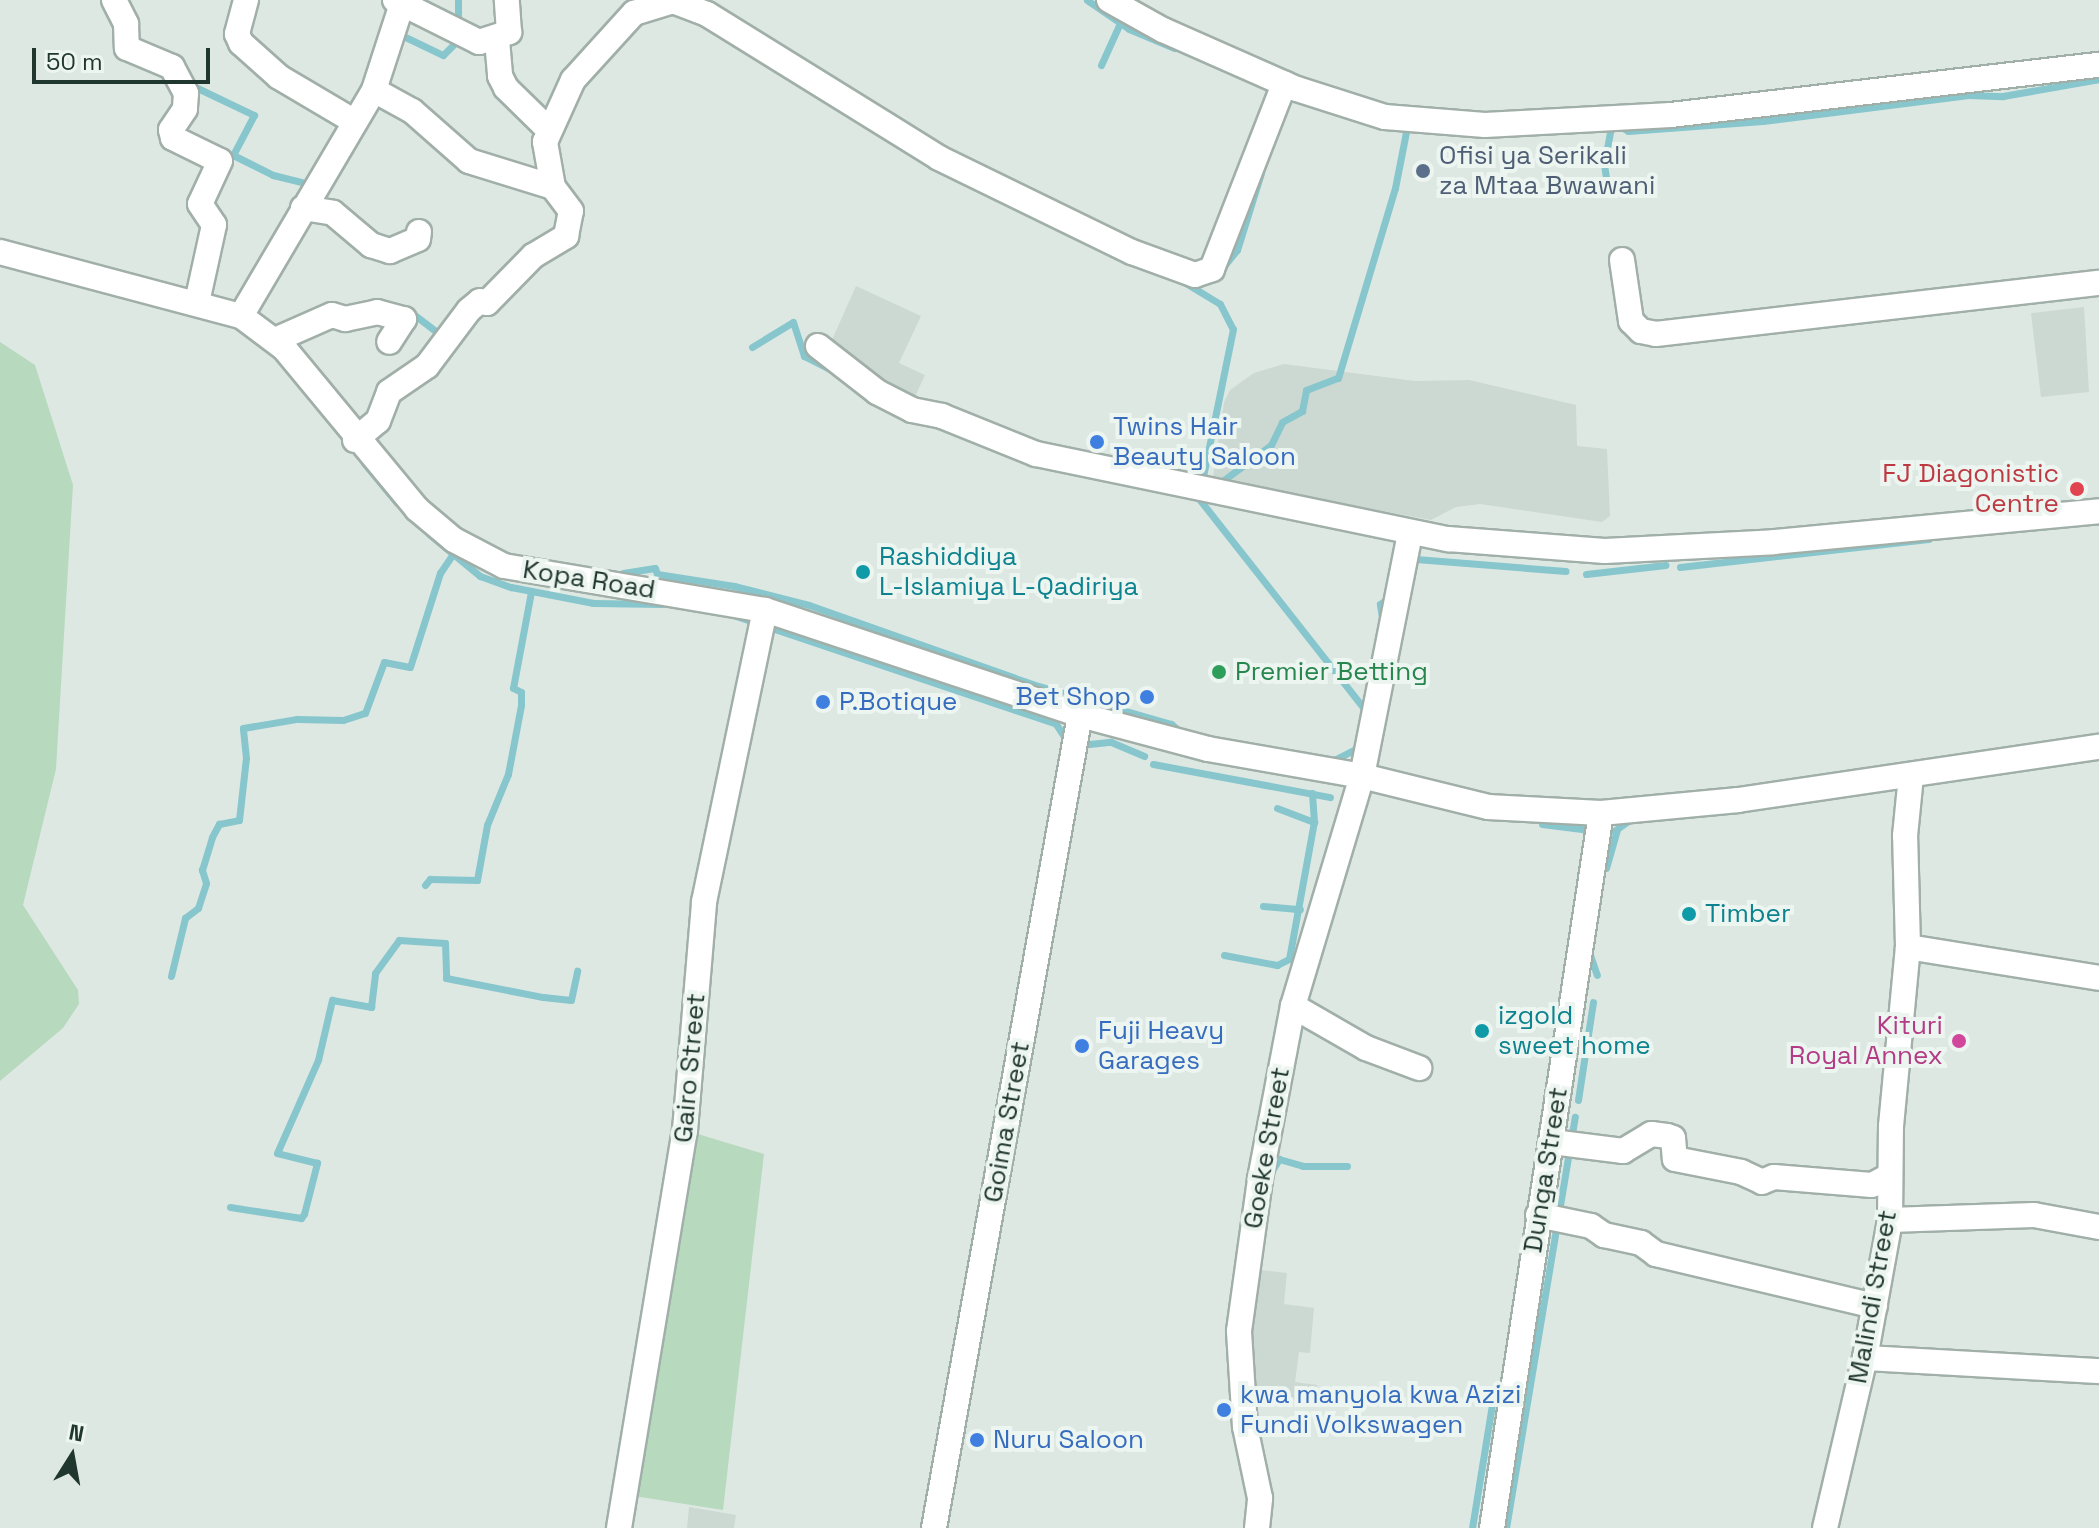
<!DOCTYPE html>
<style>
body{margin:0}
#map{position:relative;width:2099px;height:1528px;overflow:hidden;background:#dee8e3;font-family:"Space Grotesk",sans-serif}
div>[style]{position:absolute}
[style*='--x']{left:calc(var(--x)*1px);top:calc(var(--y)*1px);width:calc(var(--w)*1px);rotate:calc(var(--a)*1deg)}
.built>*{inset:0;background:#ccd8d2}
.green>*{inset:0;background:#b7d9be}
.stream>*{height:7px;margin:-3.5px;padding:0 3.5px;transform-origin:3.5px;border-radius:3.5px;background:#87c6cc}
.roads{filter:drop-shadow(2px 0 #a1afa9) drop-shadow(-2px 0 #a1afa9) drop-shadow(0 2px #a1afa9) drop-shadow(0 -2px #a1afa9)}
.minor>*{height:24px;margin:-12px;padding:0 12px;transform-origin:12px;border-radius:12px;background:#fff}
.tertiary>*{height:24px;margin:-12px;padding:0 12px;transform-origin:12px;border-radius:12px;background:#fff}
.dots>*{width:22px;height:22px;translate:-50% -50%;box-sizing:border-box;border:4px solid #edf5f1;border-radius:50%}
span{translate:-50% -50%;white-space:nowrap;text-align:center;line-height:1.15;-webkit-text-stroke:8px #edf5f1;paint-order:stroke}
.service-label{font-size:26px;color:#4e5e75}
.left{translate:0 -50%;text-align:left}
.shop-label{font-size:26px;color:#366cbe}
.right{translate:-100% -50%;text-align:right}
.health-label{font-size:26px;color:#be3a42}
.culture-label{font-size:26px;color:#0d838f}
.street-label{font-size:26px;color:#20372f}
.leisure-label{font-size:26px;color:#27864d}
.hotel-label{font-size:26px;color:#b23c85}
.north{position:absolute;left:32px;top:1416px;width:80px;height:80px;-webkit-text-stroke:6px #edf5f1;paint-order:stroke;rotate:11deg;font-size:22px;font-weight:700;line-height:32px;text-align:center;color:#20372f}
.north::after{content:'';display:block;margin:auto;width:28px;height:36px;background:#20372f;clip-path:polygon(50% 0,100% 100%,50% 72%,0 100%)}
.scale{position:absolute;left:32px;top:48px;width:178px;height:36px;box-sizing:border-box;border:4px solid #20372f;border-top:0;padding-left:10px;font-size:24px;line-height:28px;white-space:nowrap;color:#20372f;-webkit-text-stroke:6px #edf5f1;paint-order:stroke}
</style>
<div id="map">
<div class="built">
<div style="clip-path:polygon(856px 286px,921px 316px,899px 363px,925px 375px,913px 401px,823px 360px)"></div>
<div style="clip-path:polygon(2084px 307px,2089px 392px,2041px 397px,2031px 313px)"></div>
<div style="clip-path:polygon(1284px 364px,1415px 381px,1469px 380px,1576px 405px,1577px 446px,1607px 449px,1610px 516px,1602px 522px,1480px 504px,1456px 507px,1431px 520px,1313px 498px,1220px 506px,1212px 484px,1224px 402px,1230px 390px,1254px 373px)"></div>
<div style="clip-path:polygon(1252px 1269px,1287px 1273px,1284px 1304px,1314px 1308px,1310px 1353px,1299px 1352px,1295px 1382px,1317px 1385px,1315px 1404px,1247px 1389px)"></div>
<div style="clip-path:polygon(689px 1507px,736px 1515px,734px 1528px,687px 1528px)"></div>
</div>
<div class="green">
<div style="clip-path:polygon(0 342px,35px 365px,73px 485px,56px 769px,23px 905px,78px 990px,79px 1004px,63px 1028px,0 1081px)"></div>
<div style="clip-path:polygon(688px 1131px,764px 1154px,723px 1510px,634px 1496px)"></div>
</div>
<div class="stream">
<div style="--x:458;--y:0;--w:28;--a:90"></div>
<div style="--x:1087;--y:0;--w:51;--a:34.6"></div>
<div style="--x:1129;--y:29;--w:49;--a:22.9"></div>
<div style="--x:397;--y:33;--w:51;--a:25.6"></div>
<div style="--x:443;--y:55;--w:23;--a:-45"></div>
<div style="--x:1101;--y:65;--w:46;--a:-65.7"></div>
<div style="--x:191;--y:85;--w:70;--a:25.5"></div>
<div style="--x:254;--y:115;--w:45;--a:117.7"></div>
<div style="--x:233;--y:155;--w:45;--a:26.6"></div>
<div style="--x:273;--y:175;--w:38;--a:14"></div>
<div style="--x:1608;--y:190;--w:26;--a:-99"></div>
<div style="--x:1604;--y:164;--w:43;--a:-79.2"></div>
<div style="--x:1612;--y:122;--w:18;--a:29"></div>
<div style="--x:1628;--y:131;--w:135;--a:-4.2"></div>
<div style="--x:1763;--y:121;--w:207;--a:-7.2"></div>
<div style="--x:1968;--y:95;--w:35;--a:2"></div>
<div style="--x:2003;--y:96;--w:97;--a:-10"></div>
<div style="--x:1223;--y:267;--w:22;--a:-51"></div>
<div style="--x:1237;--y:250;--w:81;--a:-72.7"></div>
<div style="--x:1184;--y:282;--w:42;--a:31.4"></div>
<div style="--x:1220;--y:304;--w:28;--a:63"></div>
<div style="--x:1233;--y:329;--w:156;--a:101.5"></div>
<div style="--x:408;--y:310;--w:43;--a:37.4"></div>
<div style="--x:752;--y:347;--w:48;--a:-31.4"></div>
<div style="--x:793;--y:322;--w:36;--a:72"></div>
<div style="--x:804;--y:356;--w:39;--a:27"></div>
<div style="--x:364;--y:463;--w:52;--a:50.5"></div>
<div style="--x:1217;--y:485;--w:67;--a:-36.5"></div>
<div style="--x:1271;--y:445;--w:25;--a:-64"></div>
<div style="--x:1282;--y:422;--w:23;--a:-29"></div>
<div style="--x:1302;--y:411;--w:21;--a:-79"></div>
<div style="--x:1306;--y:390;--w:34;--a:-21"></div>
<div style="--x:1338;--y:378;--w:198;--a:-73.3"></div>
<div style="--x:1395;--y:188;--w:67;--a:-78.9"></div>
<div style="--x:1196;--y:495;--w:280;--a:51.8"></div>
<div style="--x:429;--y:534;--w:66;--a:39.5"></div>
<div style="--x:480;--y:576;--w:33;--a:20"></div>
<div style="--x:511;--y:587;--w:84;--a:11"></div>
<div style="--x:593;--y:603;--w:69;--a:0.8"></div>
<div style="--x:1416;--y:559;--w:150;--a:4.6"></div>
<div style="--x:1680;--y:567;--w:250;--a:-6.4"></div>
<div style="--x:623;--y:573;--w:32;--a:-9"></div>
<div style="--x:655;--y:568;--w:6;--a:72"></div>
<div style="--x:657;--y:574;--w:78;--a:8.9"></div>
<div style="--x:734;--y:586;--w:77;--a:14.2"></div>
<div style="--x:809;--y:605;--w:237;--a:19.5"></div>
<div style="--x:1032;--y:684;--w:145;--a:16.1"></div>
<div style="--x:1171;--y:724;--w:13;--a:39"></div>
<div style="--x:1586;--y:574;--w:80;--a:-6.5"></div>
<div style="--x:733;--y:615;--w:341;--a:18.6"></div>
<div style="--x:1056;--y:724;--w:17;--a:57"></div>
<div style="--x:1383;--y:624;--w:20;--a:-99"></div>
<div style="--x:1380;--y:604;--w:11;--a:-34"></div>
<div style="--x:1080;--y:745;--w:31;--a:-6"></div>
<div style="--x:1111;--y:742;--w:36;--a:23"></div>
<div style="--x:1330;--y:762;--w:35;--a:-27"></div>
<div style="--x:1153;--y:764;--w:180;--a:10.6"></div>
<div style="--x:1277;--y:808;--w:40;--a:21"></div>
<div style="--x:1542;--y:824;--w:48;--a:7.1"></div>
<div style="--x:1614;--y:831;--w:21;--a:-35"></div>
<div style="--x:1606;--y:868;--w:40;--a:-74"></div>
<div style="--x:425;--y:885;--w:8;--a:-50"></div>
<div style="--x:430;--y:879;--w:47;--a:1.2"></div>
<div style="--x:477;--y:880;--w:56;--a:-79.7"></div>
<div style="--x:487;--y:825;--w:55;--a:-67.6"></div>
<div style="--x:508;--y:774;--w:70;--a:-79.3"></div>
<div style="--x:521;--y:705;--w:13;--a:-90"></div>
<div style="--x:521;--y:692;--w:9;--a:-153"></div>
<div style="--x:513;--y:688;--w:98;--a:-79.4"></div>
<div style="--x:1263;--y:906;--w:37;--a:5"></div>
<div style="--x:1224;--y:955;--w:54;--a:10.7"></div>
<div style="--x:1277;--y:965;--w:13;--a:-27"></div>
<div style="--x:1289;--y:959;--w:139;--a:-79.7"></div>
<div style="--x:1314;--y:822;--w:29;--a:-94"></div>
<div style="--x:1590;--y:955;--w:21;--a:71"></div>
<div style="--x:171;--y:976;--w:60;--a:-76.4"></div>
<div style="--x:185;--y:918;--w:16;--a:-38"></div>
<div style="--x:198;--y:908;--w:26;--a:-72"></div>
<div style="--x:206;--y:883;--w:14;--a:-107"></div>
<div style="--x:202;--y:870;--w:34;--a:-73"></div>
<div style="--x:212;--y:837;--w:15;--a:-62"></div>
<div style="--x:219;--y:824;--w:20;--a:-11"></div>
<div style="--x:239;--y:820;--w:62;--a:-83.6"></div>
<div style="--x:246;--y:758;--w:30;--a:-96"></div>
<div style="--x:243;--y:728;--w:55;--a:-9.5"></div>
<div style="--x:297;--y:719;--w:46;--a:1.2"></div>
<div style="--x:343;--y:720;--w:23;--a:-18"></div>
<div style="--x:365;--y:713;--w:54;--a:-69.6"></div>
<div style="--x:384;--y:662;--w:26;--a:11"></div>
<div style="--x:410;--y:667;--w:99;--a:-72.3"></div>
<div style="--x:440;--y:573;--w:22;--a:-56"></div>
<div style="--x:1578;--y:1100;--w:99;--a:-81.3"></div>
<div style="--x:1273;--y:1169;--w:12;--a:-59"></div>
<div style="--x:1279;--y:1159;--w:25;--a:16"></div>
<div style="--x:1303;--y:1166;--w:44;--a:0"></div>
<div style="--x:230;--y:1207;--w:72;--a:8.8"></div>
<div style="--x:301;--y:1218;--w:5;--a:-53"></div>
<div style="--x:304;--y:1214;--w:53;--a:-75.7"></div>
<div style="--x:317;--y:1163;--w:41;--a:-166"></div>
<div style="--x:277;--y:1153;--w:102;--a:-66.2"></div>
<div style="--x:318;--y:1060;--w:62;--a:-76.9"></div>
<div style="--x:332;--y:1000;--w:40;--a:10"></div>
<div style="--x:371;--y:1007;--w:34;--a:-83"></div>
<div style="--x:375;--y:973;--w:41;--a:-54"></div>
<div style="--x:399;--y:940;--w:46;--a:3.7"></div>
<div style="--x:445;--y:943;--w:35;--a:88"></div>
<div style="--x:446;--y:978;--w:99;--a:11.1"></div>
<div style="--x:543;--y:997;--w:28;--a:6"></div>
<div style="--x:571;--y:1000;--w:30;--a:-78"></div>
<div style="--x:1472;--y:1528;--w:125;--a:-80.8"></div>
<div style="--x:1506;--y:1528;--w:417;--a:-80.5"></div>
</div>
<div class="roads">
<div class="minor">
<div style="--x:114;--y:0;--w:27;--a:63"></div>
<div style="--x:126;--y:24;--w:24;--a:88"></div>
<div style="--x:127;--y:48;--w:49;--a:22.9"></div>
<div style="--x:172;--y:67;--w:30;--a:62"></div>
<div style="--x:186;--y:93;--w:16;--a:94"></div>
<div style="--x:185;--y:109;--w:25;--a:124"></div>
<div style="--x:171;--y:130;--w:8;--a:76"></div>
<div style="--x:173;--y:138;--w:52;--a:26.1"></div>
<div style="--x:220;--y:161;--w:47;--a:114.9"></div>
<div style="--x:200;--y:204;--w:25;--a:56"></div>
<div style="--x:214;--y:225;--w:79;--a:102.4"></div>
<div style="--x:246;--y:0;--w:35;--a:105"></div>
<div style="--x:237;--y:34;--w:10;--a:66"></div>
<div style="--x:241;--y:43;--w:51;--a:41.8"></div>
<div style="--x:279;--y:77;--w:88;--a:30.6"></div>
<div style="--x:395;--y:0;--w:94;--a:26.6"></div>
<div style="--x:479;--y:42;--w:32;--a:-18"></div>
<div style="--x:509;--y:32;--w:32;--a:-94"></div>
<div style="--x:1109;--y:0;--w:62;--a:29.1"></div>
<div style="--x:1163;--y:30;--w:146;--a:23.8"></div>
<div style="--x:1297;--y:89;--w:92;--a:17.7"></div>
<div style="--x:1385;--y:117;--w:100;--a:4.6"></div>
<div style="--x:1485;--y:125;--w:186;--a:-3.1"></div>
<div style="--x:1671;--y:115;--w:431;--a:-6.7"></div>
<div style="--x:497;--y:40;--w:36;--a:85"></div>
<div style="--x:500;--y:76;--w:13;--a:63"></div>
<div style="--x:506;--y:88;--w:57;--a:44.3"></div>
<div style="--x:553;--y:187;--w:46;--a:-100.1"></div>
<div style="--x:545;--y:142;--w:68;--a:-65.7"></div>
<div style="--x:573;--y:80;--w:91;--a:-47.7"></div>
<div style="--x:634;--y:13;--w:41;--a:-17.1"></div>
<div style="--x:673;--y:1;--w:36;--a:21"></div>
<div style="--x:707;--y:14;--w:273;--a:31.8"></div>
<div style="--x:939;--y:158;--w:215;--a:26"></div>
<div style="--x:1132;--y:252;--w:67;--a:20.1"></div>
<div style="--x:1195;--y:275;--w:18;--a:-19"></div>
<div style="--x:1212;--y:269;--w:199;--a:-68.7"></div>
<div style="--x:303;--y:208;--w:30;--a:9"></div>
<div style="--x:333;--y:213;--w:50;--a:40.1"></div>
<div style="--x:371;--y:245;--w:20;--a:18"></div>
<div style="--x:390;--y:251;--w:30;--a:-23"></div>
<div style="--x:418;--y:239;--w:7;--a:-82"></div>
<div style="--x:1622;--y:260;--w:62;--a:81.6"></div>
<div style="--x:1631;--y:321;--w:14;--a:45"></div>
<div style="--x:1641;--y:331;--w:15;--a:11"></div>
<div style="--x:1656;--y:334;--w:446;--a:-6.6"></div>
<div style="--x:241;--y:316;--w:262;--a:-59.5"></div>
<div style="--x:374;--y:90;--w:90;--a:-72"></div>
<div style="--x:275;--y:340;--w:62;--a:-23.7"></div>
<div style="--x:332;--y:315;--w:14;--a:17"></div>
<div style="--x:345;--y:319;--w:33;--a:-12"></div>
<div style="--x:377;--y:312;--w:28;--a:15"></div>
<div style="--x:404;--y:319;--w:27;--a:123"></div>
<div style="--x:818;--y:346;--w:75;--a:37.9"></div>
<div style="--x:877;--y:392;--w:39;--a:27"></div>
<div style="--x:912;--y:410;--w:31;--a:11"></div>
<div style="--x:942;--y:416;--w:101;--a:22"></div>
<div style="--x:1036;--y:454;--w:421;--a:11.7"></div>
<div style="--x:1448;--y:539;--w:157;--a:4.4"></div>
<div style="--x:1605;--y:551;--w:169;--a:-3"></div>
<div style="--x:1774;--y:542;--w:326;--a:-5.4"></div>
<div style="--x:355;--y:440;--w:30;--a:-40"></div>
<div style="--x:378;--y:421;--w:31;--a:-69"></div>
<div style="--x:389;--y:392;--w:46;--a:-34.4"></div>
<div style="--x:427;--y:366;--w:70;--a:-53.1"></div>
<div style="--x:469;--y:310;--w:14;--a:-39"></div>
<div style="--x:480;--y:301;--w:7;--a:16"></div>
<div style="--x:487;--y:303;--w:66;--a:-45.6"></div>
<div style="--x:533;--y:256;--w:39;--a:-31"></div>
<div style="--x:566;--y:236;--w:25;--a:-79"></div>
<div style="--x:571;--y:211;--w:30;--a:-127"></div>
<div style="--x:553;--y:187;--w:88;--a:-162.8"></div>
<div style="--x:469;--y:161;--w:76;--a:-138.7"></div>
<div style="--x:412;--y:111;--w:43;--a:-151.1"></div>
<div style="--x:1908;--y:947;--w:193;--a:9.2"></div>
<div style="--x:1293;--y:1006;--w:84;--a:29.9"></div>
<div style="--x:1366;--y:1048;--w:57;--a:20.7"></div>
<div style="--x:1552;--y:1142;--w:72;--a:7.2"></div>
<div style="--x:1623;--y:1151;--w:33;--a:-31"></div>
<div style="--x:1651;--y:1134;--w:16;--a:7"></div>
<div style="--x:1667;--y:1136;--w:6;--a:18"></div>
<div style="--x:1673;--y:1138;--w:21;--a:85"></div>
<div style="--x:1675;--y:1159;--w:67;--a:11.1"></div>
<div style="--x:1741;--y:1172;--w:23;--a:25"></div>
<div style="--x:1762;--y:1182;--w:13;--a:-23"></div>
<div style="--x:1774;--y:1177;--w:98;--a:4.7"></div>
<div style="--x:1872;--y:1185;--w:19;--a:-28"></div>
<div style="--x:1538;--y:1215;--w:54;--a:11.7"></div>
<div style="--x:1591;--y:1226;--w:16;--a:35"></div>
<div style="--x:1604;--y:1235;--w:38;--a:12"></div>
<div style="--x:1641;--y:1243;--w:19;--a:36"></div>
<div style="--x:1656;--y:1254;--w:225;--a:13.4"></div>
<div style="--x:1890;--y:1220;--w:144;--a:-2"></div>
<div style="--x:2034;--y:1215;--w:66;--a:10.5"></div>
<div style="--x:1865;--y:1358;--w:234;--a:3.2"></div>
<div style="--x:619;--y:1528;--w:403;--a:-80.6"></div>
<div style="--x:685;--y:1130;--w:229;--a:-85.2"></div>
<div style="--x:704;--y:902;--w:298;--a:-78.2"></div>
<div style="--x:934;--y:1528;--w:826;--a:-79.82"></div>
<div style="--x:1080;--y:715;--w:132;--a:14.9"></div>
<div style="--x:1208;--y:749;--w:156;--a:9.9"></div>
<div style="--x:1362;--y:776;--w:130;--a:13.8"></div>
<div style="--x:1488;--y:807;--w:113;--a:3"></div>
<div style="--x:1601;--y:813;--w:138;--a:-5.4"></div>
<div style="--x:1738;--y:800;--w:365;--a:-8.4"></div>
<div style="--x:1257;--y:1528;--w:30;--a:-84"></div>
<div style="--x:1260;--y:1498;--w:73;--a:-101.9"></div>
<div style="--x:1245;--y:1427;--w:96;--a:-93.6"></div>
<div style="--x:1239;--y:1331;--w:153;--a:-82.1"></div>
<div style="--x:1260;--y:1179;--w:176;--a:-79.2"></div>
<div style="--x:1293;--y:1006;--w:240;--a:-73.3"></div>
<div style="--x:1362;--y:776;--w:248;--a:-78.8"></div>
<div style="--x:1492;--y:1528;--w:723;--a:-81.33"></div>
<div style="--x:1825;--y:1528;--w:175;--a:-76.8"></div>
<div style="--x:1865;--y:1358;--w:140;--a:-79.7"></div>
<div style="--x:1890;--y:1220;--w:94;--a:-89.4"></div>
<div style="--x:1891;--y:1126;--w:180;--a:-84.6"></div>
<div style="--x:1908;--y:947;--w:111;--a:-91.5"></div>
<div style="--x:1905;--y:836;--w:60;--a:-84.3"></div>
</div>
<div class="tertiary">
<div style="--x:0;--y:252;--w:249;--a:14.9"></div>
<div style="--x:241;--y:316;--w:54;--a:36.7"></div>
<div style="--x:284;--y:348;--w:209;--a:50.4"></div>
<div style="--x:417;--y:509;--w:48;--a:40"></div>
<div style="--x:454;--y:540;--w:56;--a:27.5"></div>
<div style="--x:504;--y:566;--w:265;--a:9.6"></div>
<div style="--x:765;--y:610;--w:332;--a:18.4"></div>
</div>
</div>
<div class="dots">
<div style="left:1423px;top:171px;background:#5c6f8a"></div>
<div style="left:1097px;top:442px;background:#3f7fe0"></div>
<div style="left:2077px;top:489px;background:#e0444e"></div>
<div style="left:863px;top:572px;background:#0f9aa8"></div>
<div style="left:1219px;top:672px;background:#2e9e5b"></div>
<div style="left:1147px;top:697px;background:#3f7fe0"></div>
<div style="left:823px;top:702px;background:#3f7fe0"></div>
<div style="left:1689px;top:914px;background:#0f9aa8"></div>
<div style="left:1482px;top:1031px;background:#0f9aa8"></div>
<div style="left:1959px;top:1041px;background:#d1479c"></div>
<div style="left:1082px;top:1046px;background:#3f7fe0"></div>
<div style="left:1224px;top:1410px;background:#3f7fe0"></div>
<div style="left:977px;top:1440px;background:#3f7fe0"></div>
</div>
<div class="service-label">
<span class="left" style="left:1439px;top:171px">Ofisi ya Serikali<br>za Mtaa Bwawani</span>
</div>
<div class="shop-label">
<span class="left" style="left:1113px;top:442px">Twins Hair<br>Beauty Saloon</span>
<span class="right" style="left:1131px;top:697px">Bet Shop</span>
<span class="left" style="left:839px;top:702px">P.Botique</span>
<span class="left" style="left:1098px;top:1046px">Fuji Heavy<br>Garages</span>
<span class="left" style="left:1240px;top:1410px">kwa manyola kwa Azizi<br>Fundi Volkswagen</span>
<span class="left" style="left:993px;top:1440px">Nuru Saloon</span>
</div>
<div class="health-label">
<span class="right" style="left:2059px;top:489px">FJ Diagonistic<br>Centre</span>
</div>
<div class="culture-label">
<span class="left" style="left:879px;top:572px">Rashiddiya<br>L-Islamiya L-Qadiriya</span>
<span class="left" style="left:1705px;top:914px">Timber</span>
<span class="left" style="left:1498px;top:1031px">izgold<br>sweet home</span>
</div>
<div class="street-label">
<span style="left:589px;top:580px;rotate:9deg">Kopa Road</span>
<span style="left:690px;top:1068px;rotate:-85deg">Gairo Street</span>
<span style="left:1007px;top:1122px;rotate:-80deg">Goima Street</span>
<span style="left:1267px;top:1148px;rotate:-80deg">Goeke Street</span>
<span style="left:1546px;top:1170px;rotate:-81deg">Dunga Street</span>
<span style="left:1873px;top:1297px;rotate:-80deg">Malindi Street</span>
</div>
<div class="leisure-label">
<span class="left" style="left:1235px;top:672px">Premier Betting</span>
</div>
<div class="hotel-label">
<span class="right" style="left:1943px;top:1041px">Kituri<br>Royal Annex</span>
</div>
<div class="north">N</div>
<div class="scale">50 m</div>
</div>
